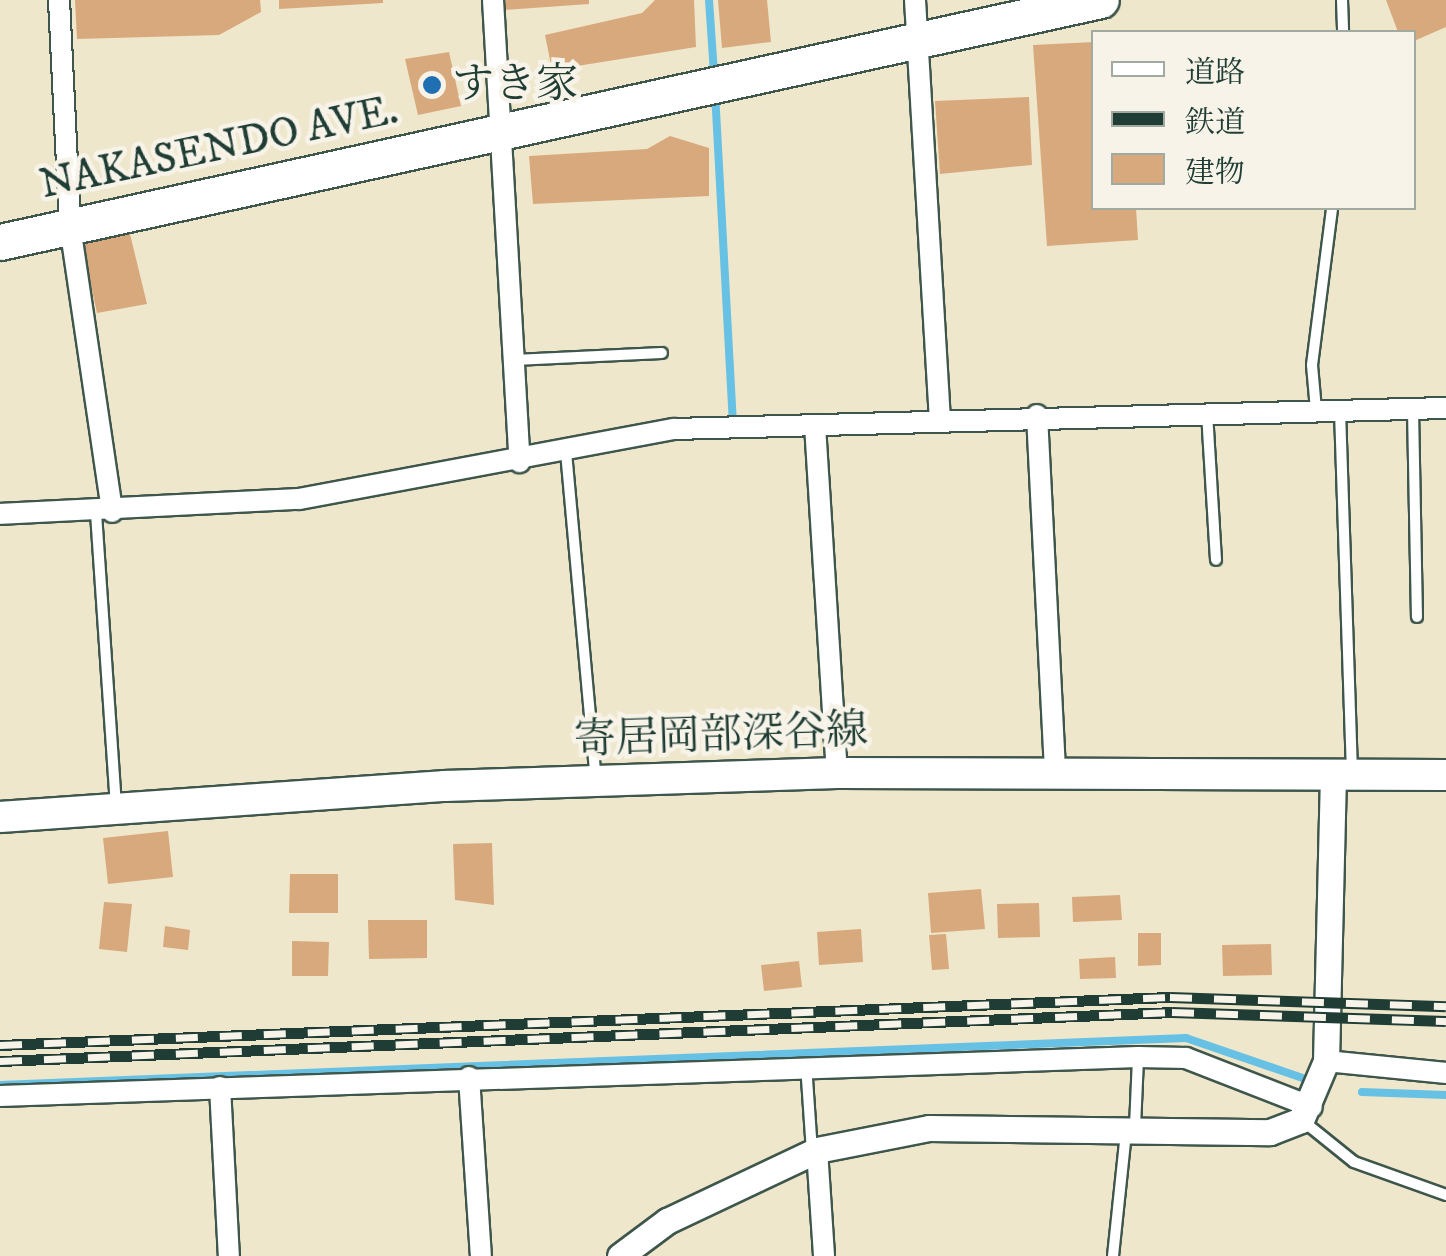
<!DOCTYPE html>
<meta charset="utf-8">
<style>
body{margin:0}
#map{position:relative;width:1446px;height:1256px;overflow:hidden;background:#eee7cc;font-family:"IM FELL DW Pica","Noto Serif JP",serif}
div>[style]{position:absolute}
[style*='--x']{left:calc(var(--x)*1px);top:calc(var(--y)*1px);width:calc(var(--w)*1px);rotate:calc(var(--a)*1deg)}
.stream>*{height:8px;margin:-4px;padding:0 4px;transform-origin:4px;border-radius:4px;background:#67c1e4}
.building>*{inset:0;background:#d8a97d}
.roads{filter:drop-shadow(2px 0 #3e564b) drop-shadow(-2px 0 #3e564b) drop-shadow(0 2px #3e564b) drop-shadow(0 -2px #3e564b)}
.service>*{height:10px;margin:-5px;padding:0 5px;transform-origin:5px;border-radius:5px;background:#fff}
.minor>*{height:20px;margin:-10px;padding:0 10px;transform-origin:10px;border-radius:10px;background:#fff}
.tertiary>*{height:25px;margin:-12.5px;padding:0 12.5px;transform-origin:12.5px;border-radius:12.5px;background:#fff}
.secondary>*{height:30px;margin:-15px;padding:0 15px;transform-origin:15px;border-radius:15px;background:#fff}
.trunk>*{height:35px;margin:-17.5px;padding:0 17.5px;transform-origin:17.5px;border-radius:17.5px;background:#fff}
.rail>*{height:11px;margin-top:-5.5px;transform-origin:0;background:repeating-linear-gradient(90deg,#f7f3e8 0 22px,#1f3d34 0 44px);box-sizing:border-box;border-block:2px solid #1f3d34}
.dots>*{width:28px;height:28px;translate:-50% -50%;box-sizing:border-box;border:5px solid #f7f3e8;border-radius:50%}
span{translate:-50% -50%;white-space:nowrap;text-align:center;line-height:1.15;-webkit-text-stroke:9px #f7f3e8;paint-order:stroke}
.poi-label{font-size:42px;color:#1f3d34}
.left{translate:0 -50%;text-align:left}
.street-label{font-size:42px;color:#1f3d34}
.legend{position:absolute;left:1091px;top:30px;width:325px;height:180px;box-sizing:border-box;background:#f7f3e8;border:2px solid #a1aaa0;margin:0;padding:12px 18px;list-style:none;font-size:30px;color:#1f3d34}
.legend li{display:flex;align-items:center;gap:20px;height:50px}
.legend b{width:50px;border:2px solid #a1aaa0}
</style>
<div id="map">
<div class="stream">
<div style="--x:709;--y:0;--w:73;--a:86.1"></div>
<div style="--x:715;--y:92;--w:335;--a:86.9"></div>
<div style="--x:0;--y:1085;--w:1187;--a:-2.27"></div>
<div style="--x:1186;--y:1038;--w:124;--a:18.9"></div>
<div style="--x:1362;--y:1092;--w:84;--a:2"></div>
</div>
<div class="building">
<div style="clip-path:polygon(75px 0,260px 0,261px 12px,219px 35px,77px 39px)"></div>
<div style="clip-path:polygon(279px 0,383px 0,383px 3px,279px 9px)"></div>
<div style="clip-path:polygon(503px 0,589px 0,589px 4px,503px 10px)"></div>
<div style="clip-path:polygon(694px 0,696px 47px,552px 70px,545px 35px,642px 13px,655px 0)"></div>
<div style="clip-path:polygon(718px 0,767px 0,771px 42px,722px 48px)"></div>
<div style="clip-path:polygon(1386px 0,1446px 0,1446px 27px,1414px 41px,1414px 32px,1398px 32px)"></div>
<div style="clip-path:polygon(1094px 42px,1094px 208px,1136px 208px,1138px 240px,1047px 246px,1033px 45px)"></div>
<div style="clip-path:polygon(449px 52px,461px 106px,418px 115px,405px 59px)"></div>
<div style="clip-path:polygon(1029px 97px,1032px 165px,940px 174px,935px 101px)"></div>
<div style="clip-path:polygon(670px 136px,709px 148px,709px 196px,533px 204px,529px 156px,647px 149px)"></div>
<div style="clip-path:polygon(130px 234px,147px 304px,97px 313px,82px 244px)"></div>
<div style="clip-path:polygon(168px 831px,173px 877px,108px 884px,103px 838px)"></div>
<div style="clip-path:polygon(492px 843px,494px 905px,455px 900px,453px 844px)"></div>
<div style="clip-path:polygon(290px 874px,338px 874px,338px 913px,289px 913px)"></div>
<div style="clip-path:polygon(981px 889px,985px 929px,931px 933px,928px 893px)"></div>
<div style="clip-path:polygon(1120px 895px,1122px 920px,1073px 922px,1072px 897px)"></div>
<div style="clip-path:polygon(104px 902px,132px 904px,127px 952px,99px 949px)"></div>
<div style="clip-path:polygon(1039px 903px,1040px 937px,998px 938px,997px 904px)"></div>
<div style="clip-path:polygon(368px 920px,427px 920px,427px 958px,369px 959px)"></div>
<div style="clip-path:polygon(165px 926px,190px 930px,188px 950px,163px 947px)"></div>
<div style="clip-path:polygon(861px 929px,863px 962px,819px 965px,817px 932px)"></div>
<div style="clip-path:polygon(1138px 933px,1161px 933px,1161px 965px,1138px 966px)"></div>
<div style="clip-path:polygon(946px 934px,949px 969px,932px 970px,929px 935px)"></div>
<div style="clip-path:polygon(292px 941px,329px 942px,328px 976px,292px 976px)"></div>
<div style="clip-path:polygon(1271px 944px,1272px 975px,1223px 976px,1222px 945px)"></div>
<div style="clip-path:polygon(1115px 957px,1116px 978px,1080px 979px,1079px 959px)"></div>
<div style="clip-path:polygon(799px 961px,802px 987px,764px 991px,761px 965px)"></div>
</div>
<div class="roads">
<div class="service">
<div style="--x:1342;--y:0;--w:32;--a:88"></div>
<div style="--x:514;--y:360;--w:148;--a:-2.7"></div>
<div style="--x:1316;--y:410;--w:45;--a:-95.1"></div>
<div style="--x:1312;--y:365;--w:158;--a:-82.7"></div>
<div style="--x:1413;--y:410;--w:207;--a:88.9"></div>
<div style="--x:1340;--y:411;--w:362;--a:88.1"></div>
<div style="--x:1207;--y:413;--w:147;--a:86.5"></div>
<div style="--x:566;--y:452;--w:328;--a:84.8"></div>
<div style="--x:96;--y:513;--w:294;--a:86.1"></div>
<div style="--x:806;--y:1064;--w:88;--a:86.1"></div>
<div style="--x:1303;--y:1121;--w:65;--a:38.8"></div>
<div style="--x:1354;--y:1162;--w:98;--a:19.7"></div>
<div style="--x:1135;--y:1127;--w:70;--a:-87.5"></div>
<div style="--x:1113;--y:1256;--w:124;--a:-84"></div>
</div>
<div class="minor">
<div style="--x:59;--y:0;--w:226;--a:87.2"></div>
<div style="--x:70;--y:226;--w:289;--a:81.6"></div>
<div style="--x:493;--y:0;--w:463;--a:86.7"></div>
<div style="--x:915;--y:0;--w:417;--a:86.6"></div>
<div style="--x:1037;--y:415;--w:359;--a:87.1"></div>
<div style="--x:815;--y:425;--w:349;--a:86.4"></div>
<div style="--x:0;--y:514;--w:299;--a:-2.9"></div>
<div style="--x:299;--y:499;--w:381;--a:-10.6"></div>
<div style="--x:674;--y:429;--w:772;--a:-1.56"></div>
<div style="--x:1326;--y:1061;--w:121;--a:5.7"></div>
<div style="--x:469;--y:1077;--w:179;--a:86.2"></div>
<div style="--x:220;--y:1087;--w:169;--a:87"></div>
<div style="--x:0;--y:1096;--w:1139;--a:-1.96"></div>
<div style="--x:1138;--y:1057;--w:48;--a:1.2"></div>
<div style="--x:1186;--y:1058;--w:135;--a:21.3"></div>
<div style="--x:817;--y:1150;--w:106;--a:86.2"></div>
</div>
<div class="tertiary">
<div style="--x:620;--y:1256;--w:59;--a:-36.7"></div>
<div style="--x:667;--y:1221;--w:166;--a:-25.3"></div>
<div style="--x:817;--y:1150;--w:114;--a:-11.1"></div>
<div style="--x:929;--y:1128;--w:341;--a:0.7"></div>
<div style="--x:1270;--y:1132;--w:33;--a:-21"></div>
<div style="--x:1301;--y:1120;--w:64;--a:-67"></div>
<div style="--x:1326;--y:1061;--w:287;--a:-88.6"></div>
</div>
<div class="secondary">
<div style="--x:0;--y:817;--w:446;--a:-4"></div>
<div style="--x:445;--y:786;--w:392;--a:-1.9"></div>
<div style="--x:837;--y:773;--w:609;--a:0.19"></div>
</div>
<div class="trunk">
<div style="--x:0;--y:242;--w:1127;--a:-12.4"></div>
</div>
</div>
<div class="rail">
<div style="--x:0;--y:1045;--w:1171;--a:-2.35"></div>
<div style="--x:1170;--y:997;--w:276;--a:1.9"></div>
<div style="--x:0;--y:1061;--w:1173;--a:-2.39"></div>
<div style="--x:1172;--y:1012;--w:274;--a:1.9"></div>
</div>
<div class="dots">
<div style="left:432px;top:85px;background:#1f6fb2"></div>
</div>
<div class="poi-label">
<span class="left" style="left:452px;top:85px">すき家</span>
</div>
<div class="street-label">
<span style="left:219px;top:148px;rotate:-12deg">NAKASENDO AVE.</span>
<span style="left:721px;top:736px;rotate:-2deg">寄居岡部深谷線</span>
</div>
<ul class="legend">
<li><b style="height:12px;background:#fff"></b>道路</li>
<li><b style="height:12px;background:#1f3d34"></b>鉄道</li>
<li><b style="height:28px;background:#d8a97d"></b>建物</li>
</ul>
</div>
